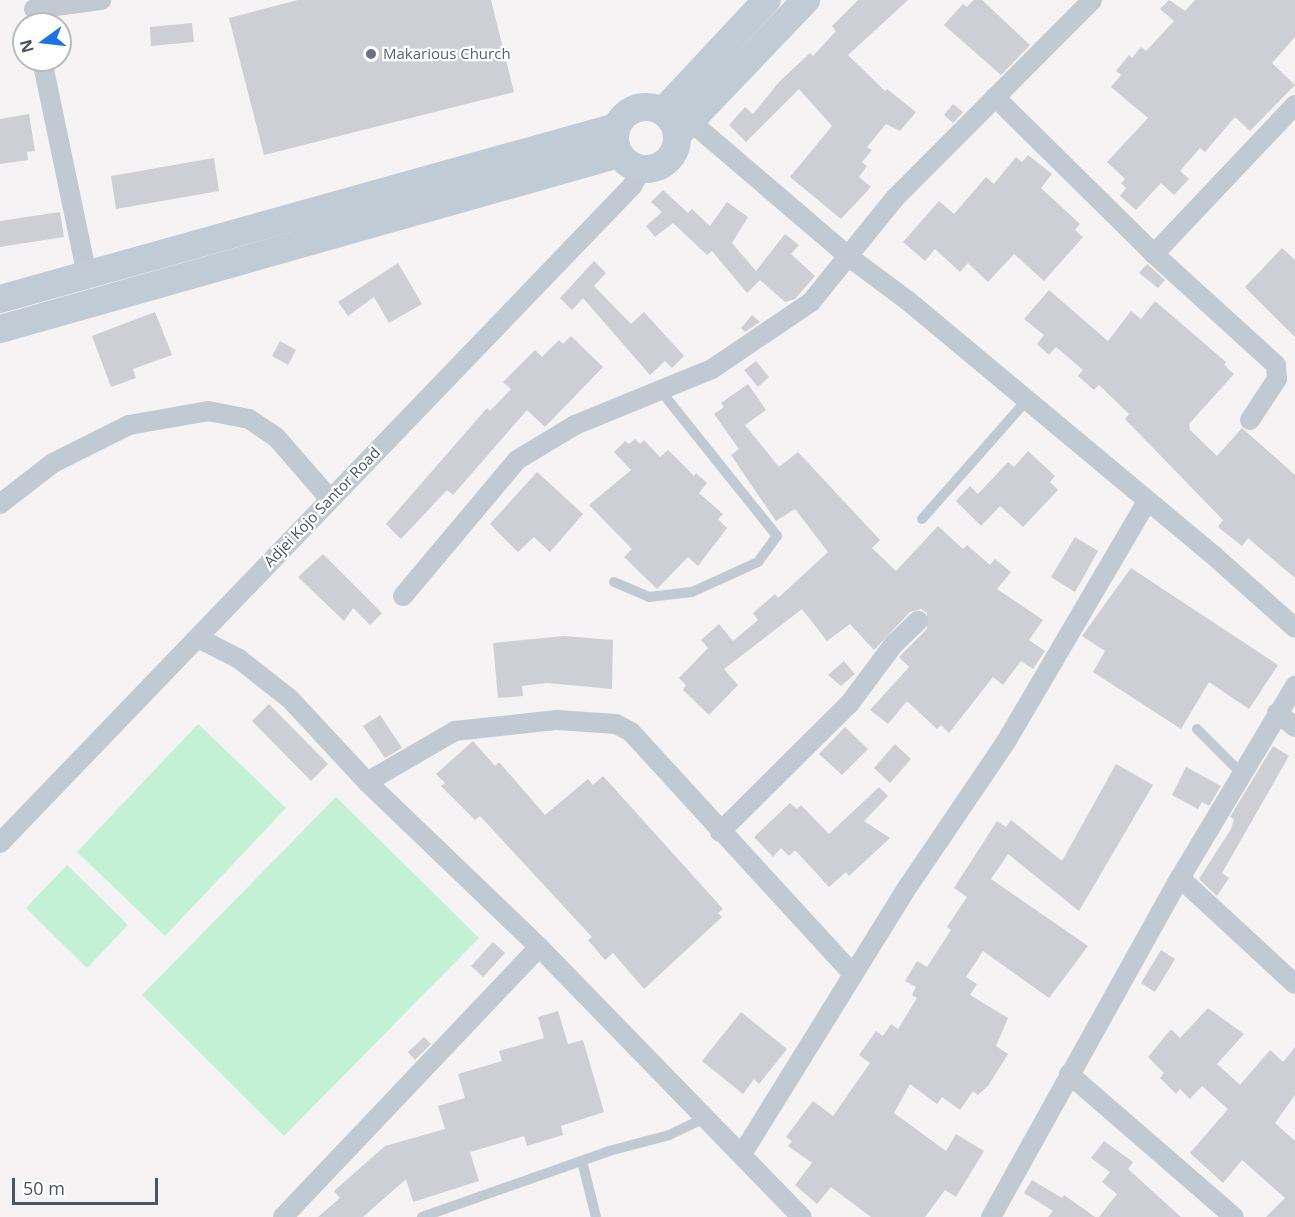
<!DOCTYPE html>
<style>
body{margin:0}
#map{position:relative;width:1295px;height:1217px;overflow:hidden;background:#f5f3f3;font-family:"Open Sans",sans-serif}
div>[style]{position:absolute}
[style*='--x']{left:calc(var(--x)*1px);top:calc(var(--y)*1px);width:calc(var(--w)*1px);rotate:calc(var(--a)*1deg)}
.green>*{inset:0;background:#c3f1d5}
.building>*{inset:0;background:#cdcfd5}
.lane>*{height:10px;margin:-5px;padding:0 5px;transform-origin:5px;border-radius:5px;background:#c1cad2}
.street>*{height:20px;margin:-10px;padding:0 10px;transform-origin:10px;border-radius:10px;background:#c1cad2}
.secondary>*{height:28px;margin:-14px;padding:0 14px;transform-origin:14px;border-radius:14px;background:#c1cbd6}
.secondary>.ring{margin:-14px;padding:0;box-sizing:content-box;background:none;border:28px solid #c1cbd6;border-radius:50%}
.dots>*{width:16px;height:16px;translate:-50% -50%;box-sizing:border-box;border:3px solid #fff;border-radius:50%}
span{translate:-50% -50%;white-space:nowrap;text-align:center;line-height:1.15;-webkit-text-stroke:4.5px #fff;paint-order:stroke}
.worship-label{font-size:15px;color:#5b616d}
.left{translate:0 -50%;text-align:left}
.street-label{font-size:15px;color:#4a5661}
.north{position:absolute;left:12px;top:12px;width:60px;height:60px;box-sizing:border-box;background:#fff;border:2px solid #b7bbc0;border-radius:50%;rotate:255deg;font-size:16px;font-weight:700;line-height:24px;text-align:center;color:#4a5661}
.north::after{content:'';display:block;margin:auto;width:21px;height:27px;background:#1a73e8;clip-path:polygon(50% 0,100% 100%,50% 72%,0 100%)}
.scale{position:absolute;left:12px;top:1178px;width:146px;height:27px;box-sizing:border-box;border:3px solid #4a5661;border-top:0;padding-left:8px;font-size:18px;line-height:21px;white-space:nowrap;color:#4a5661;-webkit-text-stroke:4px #fff;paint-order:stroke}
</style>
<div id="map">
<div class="green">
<div style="clip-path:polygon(198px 724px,286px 808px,165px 936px,77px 852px)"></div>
<div style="clip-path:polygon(336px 797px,479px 938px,284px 1136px,142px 995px)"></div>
<div style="clip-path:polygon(67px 865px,128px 925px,87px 968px,26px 908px)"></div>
</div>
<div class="building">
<div style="clip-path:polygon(298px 0,491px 0,514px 92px,264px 155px,229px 18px)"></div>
<div style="clip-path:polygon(858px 0,908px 0,848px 55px,885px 91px,887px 89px,916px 112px,900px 131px,886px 124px,867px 147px,872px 150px,862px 162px,867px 166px,859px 177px,871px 187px,841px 219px,790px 177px,832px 126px,799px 89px,746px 142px,729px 125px,745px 107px,753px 114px,779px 82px,810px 53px,813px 56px,836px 31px,832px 26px)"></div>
<div style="clip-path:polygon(974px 0,982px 0,1030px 45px,1001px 75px,944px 25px,963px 4px,967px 7px)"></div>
<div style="clip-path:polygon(1169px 0,1185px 11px,1195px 0,1295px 0,1295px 37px,1272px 63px,1295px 85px,1250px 131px,1235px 117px,1205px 152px,1200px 148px,1180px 171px,1189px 179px,1174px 195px,1161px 183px,1136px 210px,1120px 196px,1126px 188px,1121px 183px,1125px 179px,1107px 162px,1148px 118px,1111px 87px,1121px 75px,1116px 71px,1129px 55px,1132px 58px,1141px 47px,1146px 51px,1174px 21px,1160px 9px)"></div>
<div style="clip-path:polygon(192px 23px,194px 42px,151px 46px,150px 27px)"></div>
<div style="clip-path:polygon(953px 104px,963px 112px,953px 123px,944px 115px)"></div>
<div style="clip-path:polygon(29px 114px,35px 151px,27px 152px,28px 160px,0 164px,0 119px)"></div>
<div style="clip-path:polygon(1028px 155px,1052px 174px,1041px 188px,1080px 224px,1075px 230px,1083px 237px,1044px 281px,1014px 254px,988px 282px,968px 263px,960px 272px,935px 249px,925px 261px,903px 242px,939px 201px,954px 214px,986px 177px,994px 184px,1016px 157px,1022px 162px)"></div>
<div style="clip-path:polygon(214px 158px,219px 191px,116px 209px,111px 176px)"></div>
<div style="clip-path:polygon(663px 190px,688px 213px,692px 209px,710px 226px,727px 202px,748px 217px,732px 243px,756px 271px,785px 234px,799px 245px,791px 254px,815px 276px,795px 299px,785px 302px,760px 280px,747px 293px,712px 251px,707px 255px,673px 223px,655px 237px,646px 226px,662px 212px,651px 202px)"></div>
<div style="clip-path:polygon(60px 212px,64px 237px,0 247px,0 221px)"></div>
<div style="clip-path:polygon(1282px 248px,1295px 260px,1295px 337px,1245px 287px)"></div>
<div style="clip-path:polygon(594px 261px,606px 273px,594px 286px,631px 324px,644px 312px,684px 356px,672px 368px,665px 361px,650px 375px,583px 298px,572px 310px,560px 298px)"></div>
<div style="clip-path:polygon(398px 263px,422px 304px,389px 323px,374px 297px,348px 316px,338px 302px)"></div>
<div style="clip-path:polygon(1147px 264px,1165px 280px,1158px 288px,1139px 273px)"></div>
<div style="clip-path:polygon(1049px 290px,1108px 341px,1131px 311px,1141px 319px,1155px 301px,1226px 362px,1224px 365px,1234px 374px,1189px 424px,1190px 430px,1217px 456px,1242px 428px,1295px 475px,1295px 578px,1248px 538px,1242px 546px,1218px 527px,1223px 520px,1125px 419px,1129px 414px,1099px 385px,1094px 390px,1078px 376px,1083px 370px,1056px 347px,1049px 355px,1037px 344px,1044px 335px,1024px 319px)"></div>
<div style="clip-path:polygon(155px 312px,172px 355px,133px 369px,136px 378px,111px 387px,92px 336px)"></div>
<div style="clip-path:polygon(752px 315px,760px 322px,745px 332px,741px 328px)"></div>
<div style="clip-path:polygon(571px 336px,603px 367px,545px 427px,527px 410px,453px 495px,447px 490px,401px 539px,386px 524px,487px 408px,490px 411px,511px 389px,503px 382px,535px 350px,542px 357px,559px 340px,563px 344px)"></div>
<div style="clip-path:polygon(280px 341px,296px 350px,288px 365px,272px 356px)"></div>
<div style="clip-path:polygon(756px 361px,769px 377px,758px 387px,744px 370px)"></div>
<div style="clip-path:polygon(748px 384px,766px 410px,745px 425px,779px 467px,798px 452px,880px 540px,872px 548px,896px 571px,938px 526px,963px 549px,967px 545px,990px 565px,995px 559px,1011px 572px,997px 589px,1043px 620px,1029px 640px,1045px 651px,1033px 669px,1021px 661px,1003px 685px,993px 677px,949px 733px,941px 725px,937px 729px,907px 701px,888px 724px,870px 710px,909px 667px,899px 657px,927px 629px,927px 613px,921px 609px,910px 612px,874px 650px,850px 624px,827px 641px,802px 609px,724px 669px,738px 685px,709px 715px,683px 690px,686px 685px,679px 678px,708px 648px,701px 640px,719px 624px,733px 641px,758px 620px,753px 613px,775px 594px,778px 598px,828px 552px,795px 509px,776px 521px,731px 455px,739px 449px,714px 414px,724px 407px,721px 403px)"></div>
<div style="clip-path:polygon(635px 439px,640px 444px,644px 440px,660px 457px,668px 450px,694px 476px,696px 473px,707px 483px,699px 493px,723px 514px,718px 519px,727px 528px,698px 566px,688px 557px,657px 589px,624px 557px,632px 549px,589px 505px,631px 470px,614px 452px,625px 441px,629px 444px)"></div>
<div style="clip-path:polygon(1028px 451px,1055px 476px,1050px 482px,1058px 490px,1023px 527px,1000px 506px,981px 526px,956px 501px,970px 486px,978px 494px,1008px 462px,1014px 467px)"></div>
<div style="clip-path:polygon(537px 472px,583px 514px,550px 552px,534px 537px,518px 552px,490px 524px)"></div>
<div style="clip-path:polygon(1075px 537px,1098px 551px,1075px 592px,1051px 577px)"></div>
<div style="clip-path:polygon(323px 554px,382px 613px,370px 625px,353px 608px,344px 621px,298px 577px)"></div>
<div style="clip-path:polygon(1131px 568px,1278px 665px,1249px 709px,1209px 682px,1181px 729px,1093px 672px,1105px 651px,1082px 636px)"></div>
<div style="clip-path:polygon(564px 636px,613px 640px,612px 689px,547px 683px,522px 686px,523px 696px,498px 698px,493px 643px)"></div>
<div style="clip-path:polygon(844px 661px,855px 674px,841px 686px,828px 675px)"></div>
<div style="clip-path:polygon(269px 704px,328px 764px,311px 781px,252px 721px)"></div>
<div style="clip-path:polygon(380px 715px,402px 748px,385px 758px,363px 726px)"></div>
<div style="clip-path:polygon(845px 727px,868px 749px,842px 775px,819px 754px)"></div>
<div style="clip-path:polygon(473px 741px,495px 766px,499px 762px,545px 815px,588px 779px,593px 785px,603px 776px,723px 909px,718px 913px,722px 917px,644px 989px,613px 953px,605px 960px,588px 940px,592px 937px,480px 816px,475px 820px,441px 786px,445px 783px,436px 774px)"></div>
<div style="clip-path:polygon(895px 744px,911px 759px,890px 783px,874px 768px)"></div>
<div style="clip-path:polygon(1273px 746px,1289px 756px,1222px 873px,1229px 878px,1217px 896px,1199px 879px,1231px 829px,1234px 819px,1230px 817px)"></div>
<div style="clip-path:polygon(1116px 764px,1153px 785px,1079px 911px,1008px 854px,991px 879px,1088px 946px,1049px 998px,983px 951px,966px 977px,977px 984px,970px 995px,1008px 1018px,996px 1046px,1008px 1054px,988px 1086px,978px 1095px,973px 1091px,960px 1110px,942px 1097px,937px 1104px,910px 1084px,894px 1113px,946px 1151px,956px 1134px,984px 1151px,956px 1197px,945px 1190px,925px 1217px,871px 1217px,831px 1187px,817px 1204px,795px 1185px,812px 1163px,788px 1146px,792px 1141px,786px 1137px,813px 1101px,833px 1116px,870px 1063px,859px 1055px,876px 1031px,883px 1036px,891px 1024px,898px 1029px,917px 998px,912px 995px,916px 987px,905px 981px,917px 961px,927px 967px,951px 930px,947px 927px,967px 897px,954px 888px,997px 821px,1006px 827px,1011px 820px,1062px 861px)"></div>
<div style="clip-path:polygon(1186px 767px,1221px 786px,1209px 806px,1202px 802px,1198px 809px,1172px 795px)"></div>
<div style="clip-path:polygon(879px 787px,888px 796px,864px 821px,890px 838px,849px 876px,846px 872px,829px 887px,795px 850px,789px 856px,781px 848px,773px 857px,754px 837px,790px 803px,797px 809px,801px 805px,829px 834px)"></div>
<div style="clip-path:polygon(493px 942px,505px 953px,483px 977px,471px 966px)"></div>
<div style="clip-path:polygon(1161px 950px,1175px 959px,1155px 992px,1141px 983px)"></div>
<div style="clip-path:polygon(1208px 1008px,1244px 1034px,1217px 1064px,1240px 1085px,1270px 1050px,1283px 1062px,1295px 1047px,1295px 1095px,1275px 1123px,1295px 1141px,1295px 1217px,1266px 1217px,1285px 1198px,1242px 1160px,1223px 1183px,1190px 1153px,1228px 1109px,1202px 1086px,1190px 1099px,1180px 1089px,1176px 1094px,1160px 1078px,1164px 1073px,1148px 1057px,1171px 1029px,1180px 1038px)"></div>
<div style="clip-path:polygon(558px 1011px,568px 1044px,583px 1040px,604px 1112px,561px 1126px,563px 1135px,527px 1146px,524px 1136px,470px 1152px,479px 1181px,413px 1202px,406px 1179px,363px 1217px,318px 1217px,340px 1198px,334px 1191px,385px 1146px,445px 1129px,438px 1106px,465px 1098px,458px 1074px,502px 1061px,499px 1051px,544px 1038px,538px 1017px)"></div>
<div style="clip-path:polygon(741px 1012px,787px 1049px,759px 1084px,754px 1079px,743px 1094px,702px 1061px)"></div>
<div style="clip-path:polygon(424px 1037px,431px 1044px,415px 1060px,408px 1052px)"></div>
<div style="clip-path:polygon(1104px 1141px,1133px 1162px,1128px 1169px,1181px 1217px,1099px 1217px,1117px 1194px,1102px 1182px,1110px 1172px,1091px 1158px)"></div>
<div style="clip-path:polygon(1032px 1180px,1062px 1198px,1064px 1195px,1095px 1217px,1048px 1217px,1053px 1211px,1024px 1193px)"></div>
</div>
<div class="lane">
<div style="--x:922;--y:519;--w:157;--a:-48.6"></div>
<div style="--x:614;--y:582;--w:38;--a:23"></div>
<div style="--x:649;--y:597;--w:43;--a:-6.6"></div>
<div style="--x:692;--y:592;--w:72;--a:-24.4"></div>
<div style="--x:758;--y:562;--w:32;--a:-54"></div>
<div style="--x:777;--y:536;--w:186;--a:-128.7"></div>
<div style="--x:1197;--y:729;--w:64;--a:45"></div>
<div style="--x:582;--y:1161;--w:58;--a:76"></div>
<div style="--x:422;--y:1217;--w:198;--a:-19.4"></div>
<div style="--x:609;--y:1151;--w:62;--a:-14.9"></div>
<div style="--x:669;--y:1135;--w:42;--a:-25.3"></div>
</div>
<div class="street">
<div style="--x:34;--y:9;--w:68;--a:-7.7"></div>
<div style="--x:42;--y:60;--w:220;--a:78.2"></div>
<div style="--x:995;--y:97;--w:223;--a:44.6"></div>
<div style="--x:1154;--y:254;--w:165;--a:42.3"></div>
<div style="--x:1276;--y:365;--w:14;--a:86"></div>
<div style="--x:1277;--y:379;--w:49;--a:123.4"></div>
<div style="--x:690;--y:121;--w:209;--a:40.5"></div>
<div style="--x:849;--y:257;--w:72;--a:36.6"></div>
<div style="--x:907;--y:300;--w:397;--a:39.8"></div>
<div style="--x:1212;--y:554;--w:111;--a:41.7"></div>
<div style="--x:1154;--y:254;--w:205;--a:-46.6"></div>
<div style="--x:0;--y:504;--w:67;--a:-37.7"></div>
<div style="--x:53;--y:463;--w:85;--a:-26.6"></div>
<div style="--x:129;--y:425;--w:80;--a:-10"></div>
<div style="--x:208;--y:411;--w:42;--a:11"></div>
<div style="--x:249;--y:419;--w:32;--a:34"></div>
<div style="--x:276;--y:437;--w:81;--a:49"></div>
<div style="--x:403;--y:596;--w:177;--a:-50"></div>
<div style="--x:517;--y:460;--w:68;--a:-31.1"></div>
<div style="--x:575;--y:425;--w:148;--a:-22.2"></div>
<div style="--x:712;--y:369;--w:120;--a:-34.1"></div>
<div style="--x:811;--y:302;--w:134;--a:-51.1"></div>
<div style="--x:895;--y:198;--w:279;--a:-45.1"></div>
<div style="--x:198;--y:638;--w:46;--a:27.1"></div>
<div style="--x:239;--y:659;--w:65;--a:38.1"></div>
<div style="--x:290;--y:699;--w:113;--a:47.1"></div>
<div style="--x:367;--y:782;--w:238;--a:43.8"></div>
<div style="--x:539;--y:947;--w:377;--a:45.8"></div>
<div style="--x:1277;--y:713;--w:23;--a:38"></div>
<div style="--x:367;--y:782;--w:102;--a:-30.1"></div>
<div style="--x:455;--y:731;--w:103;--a:-6.2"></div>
<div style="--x:557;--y:720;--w:59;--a:3.9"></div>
<div style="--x:616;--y:724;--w:17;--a:28"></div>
<div style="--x:631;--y:732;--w:327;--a:47.5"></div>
<div style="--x:720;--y:832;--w:183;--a:-44.8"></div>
<div style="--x:850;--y:703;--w:72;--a:-53.4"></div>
<div style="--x:893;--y:645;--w:35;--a:-44"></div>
<div style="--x:0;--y:843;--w:912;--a:-46.11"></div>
<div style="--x:632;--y:186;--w:20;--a:-60"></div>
<div style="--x:1180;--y:878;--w:156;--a:42.7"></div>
<div style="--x:1069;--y:1074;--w:218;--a:40.9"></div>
<div style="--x:742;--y:1154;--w:317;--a:-58.2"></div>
<div style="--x:909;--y:885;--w:175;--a:-55.9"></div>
<div style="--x:1007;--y:740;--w:277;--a:-59.6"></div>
<div style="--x:283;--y:1217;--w:372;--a:-46.5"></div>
<div style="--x:991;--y:1217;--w:388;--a:-60.9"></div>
<div style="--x:1180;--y:878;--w:224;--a:-59.1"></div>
</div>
<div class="secondary">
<div class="ring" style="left:615px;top:107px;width:34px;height:34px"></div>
<div style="--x:663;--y:111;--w:152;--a:-46.9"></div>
<div style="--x:677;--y:135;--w:187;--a:-46.3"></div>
<div style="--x:0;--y:299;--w:640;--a:-15.6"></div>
<div style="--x:0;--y:329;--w:643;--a:-15.79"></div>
</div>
<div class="dots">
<div style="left:371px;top:54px;background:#6b7280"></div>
</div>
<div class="worship-label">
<span class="left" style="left:383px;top:54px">Makarious Church</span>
</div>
<div class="street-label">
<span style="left:322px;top:507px;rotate:-46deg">Adjei Kojo Santor Road</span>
</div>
<div class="north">N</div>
<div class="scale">50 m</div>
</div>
